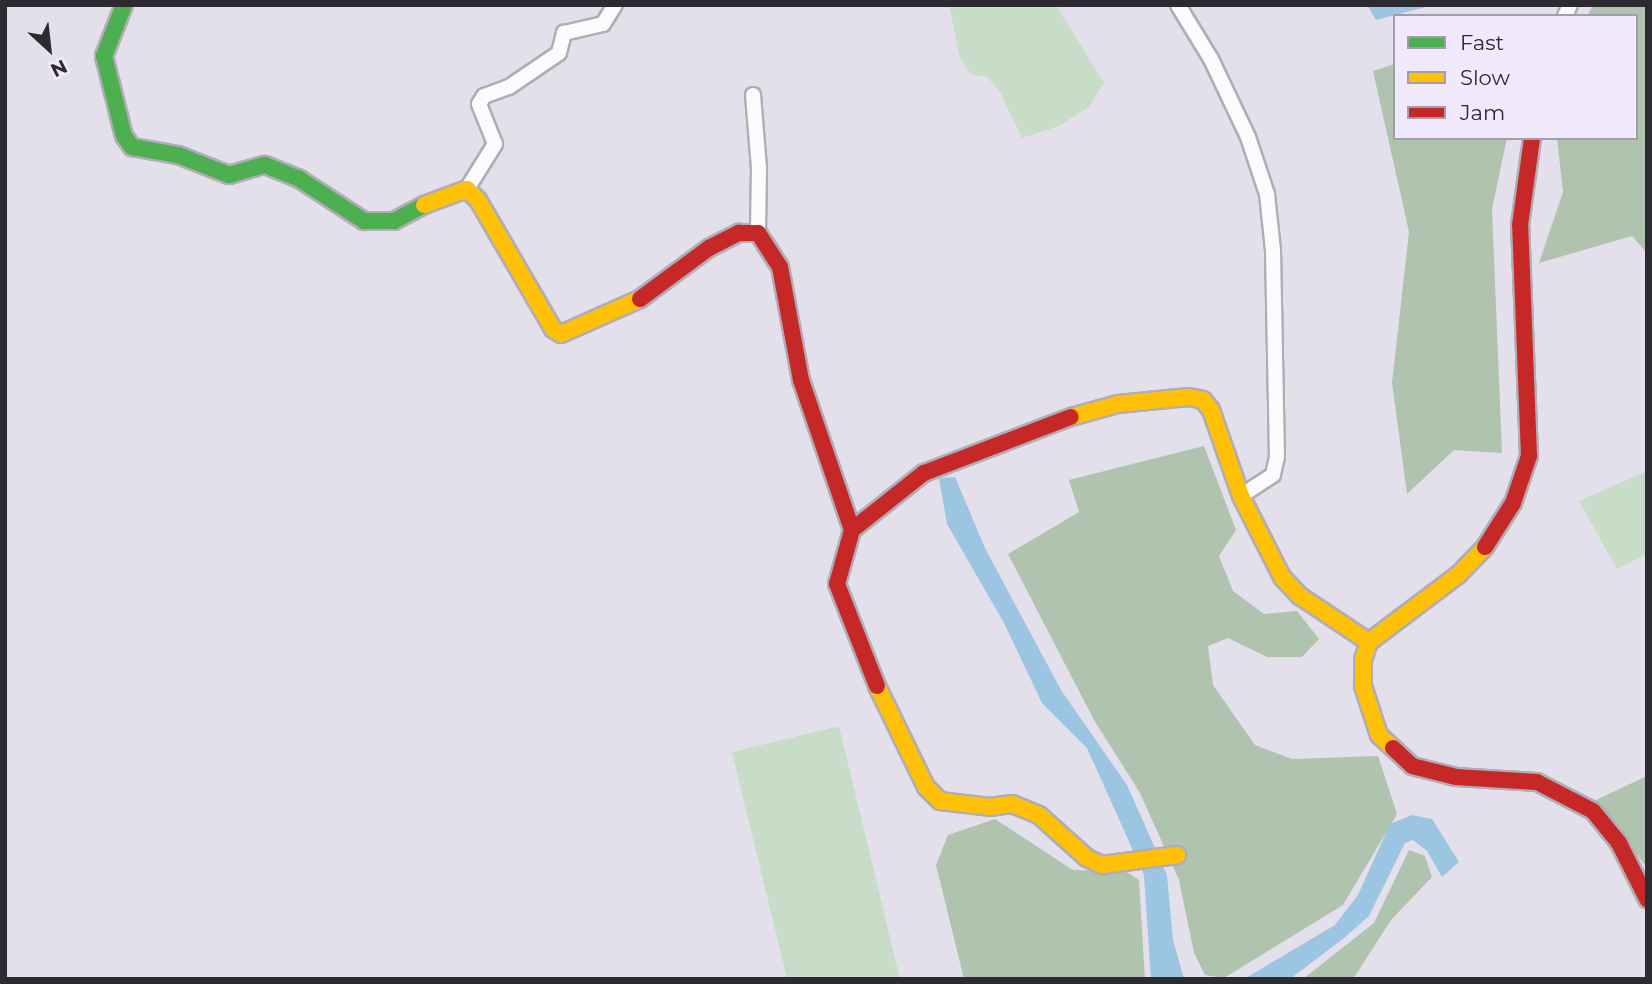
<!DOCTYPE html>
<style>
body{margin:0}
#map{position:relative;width:1652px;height:984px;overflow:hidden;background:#e4e0eb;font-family:Montserrat,sans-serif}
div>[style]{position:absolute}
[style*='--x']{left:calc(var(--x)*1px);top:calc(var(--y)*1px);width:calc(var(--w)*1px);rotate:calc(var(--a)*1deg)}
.green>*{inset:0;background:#c8ddc8}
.forest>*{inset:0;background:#afc3ae}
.water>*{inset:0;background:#9bc5e0}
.roads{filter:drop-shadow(2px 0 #b0adb5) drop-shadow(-2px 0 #b0adb5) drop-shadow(0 2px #b0adb5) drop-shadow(0 -2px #b0adb5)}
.street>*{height:14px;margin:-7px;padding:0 7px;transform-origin:7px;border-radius:7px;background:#fbfafc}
.fast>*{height:16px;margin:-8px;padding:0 8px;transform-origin:8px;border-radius:8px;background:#4caf50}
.slow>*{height:16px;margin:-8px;padding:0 8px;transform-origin:8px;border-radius:8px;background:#ffc107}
.jam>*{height:16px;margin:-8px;padding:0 8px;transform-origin:8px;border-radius:8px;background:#c62828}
span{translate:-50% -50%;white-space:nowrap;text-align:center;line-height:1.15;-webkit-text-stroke:5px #f1e9fc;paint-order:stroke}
.frame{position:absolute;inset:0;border:7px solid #2d2a31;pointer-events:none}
.legend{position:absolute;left:1393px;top:14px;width:245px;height:126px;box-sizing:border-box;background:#f1e9fc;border:2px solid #a39dab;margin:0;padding:9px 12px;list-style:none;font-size:21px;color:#2d2a31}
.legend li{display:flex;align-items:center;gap:14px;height:35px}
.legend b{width:35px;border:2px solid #a39dab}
.north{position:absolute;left:14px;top:14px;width:70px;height:70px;-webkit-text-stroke:5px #f1e9fc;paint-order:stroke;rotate:153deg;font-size:19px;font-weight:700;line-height:28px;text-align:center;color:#2d2a31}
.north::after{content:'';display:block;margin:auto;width:24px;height:32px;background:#2d2a31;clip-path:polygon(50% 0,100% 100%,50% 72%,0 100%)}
</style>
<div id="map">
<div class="green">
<div style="clip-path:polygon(949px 5px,1056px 5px,1104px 83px,1089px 107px,1059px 126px,1022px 138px,1000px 92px,987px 77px,971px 74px,960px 58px)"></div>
<div style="clip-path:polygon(1647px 471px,1647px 554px,1617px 569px,1579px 501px)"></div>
<div style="clip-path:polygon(839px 726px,900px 979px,787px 979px,732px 752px)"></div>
</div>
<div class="forest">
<div style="clip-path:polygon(1593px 5px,1647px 5px,1647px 253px,1632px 236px,1539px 263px,1563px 192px,1557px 138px,1636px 138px,1636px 16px,1587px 16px)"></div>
<div style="clip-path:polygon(1395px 64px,1395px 138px,1507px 138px,1492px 209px,1502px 453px,1454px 450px,1407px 494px,1392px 383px,1409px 232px,1373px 71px)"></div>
<div style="clip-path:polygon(1204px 446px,1236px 530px,1219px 556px,1233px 591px,1264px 614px,1297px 611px,1319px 639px,1302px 657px,1267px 657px,1228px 638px,1208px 646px,1213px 685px,1255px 745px,1292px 759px,1378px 756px,1397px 814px,1343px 905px,1224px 978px,1205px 975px,1194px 953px,1179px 880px,1140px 793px,1094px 720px,1008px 554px,1079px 512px,1069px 480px)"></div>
<div style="clip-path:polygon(1647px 776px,1647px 868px,1596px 800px)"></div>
<div style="clip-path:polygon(995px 819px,1073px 870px,1127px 872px,1139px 880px,1145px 979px,964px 979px,936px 865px,948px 835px)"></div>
<div style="clip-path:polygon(1409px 850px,1425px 856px,1432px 877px,1391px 920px,1353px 979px,1303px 979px,1374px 923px)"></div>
</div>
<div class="water">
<div style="clip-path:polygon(1367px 5px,1433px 5px,1376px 20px)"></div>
<div style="clip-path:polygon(955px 477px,985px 548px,1061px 690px,1127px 785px,1167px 875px,1173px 940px,1184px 979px,1151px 979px,1144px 875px,1087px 748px,1042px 703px,1004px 623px,947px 524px,939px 478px)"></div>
<div style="clip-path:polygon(1412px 815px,1432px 819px,1459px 862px,1442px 877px,1427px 851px,1413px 840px,1405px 843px,1369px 916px,1344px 938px,1290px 979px,1244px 979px,1335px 925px,1358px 895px,1390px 824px)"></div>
</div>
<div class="roads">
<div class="street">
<div style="--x:1178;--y:5;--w:63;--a:58.6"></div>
<div style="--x:1211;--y:59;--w:86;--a:64.6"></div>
<div style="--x:1248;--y:137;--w:60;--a:71.6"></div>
<div style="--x:1267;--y:194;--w:56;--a:83.9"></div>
<div style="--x:1273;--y:250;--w:207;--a:88.9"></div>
<div style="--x:1277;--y:457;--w:18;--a:103"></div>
<div style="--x:1273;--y:475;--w:38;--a:147"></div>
<div style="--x:1565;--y:16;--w:12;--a:-66"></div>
<div style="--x:753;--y:95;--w:73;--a:85.3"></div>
<div style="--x:759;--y:168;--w:65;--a:90.9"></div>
<div style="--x:467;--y:189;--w:53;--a:-58.1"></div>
<div style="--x:495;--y:144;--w:43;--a:-111.8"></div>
<div style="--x:479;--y:104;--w:9;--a:-58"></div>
<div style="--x:484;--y:96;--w:27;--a:-20"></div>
<div style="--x:509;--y:87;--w:60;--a:-34.2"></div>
<div style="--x:559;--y:53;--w:21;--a:-76"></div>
<div style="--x:564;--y:33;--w:40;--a:-13"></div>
<div style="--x:603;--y:24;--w:22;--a:-58"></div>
</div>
<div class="fast">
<div style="--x:124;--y:5;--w:55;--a:111.4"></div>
<div style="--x:104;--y:56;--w:82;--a:76"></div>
<div style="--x:124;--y:136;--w:14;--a:54"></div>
<div style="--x:132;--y:147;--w:47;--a:9.9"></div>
<div style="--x:178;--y:155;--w:55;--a:21.4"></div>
<div style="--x:229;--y:175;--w:37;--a:-16"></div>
<div style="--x:265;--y:165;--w:35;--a:22"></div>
<div style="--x:298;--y:178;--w:79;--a:33.1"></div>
<div style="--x:364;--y:221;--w:30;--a:0"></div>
<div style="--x:394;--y:221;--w:34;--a:-28"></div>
</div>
<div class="slow">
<div style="--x:424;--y:205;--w:46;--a:-20.4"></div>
<div style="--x:467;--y:189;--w:16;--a:45"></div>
<div style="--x:478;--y:200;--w:149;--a:59.8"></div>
<div style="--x:553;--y:329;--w:9;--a:32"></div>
<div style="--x:561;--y:334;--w:86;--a:-23.9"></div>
<div style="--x:1071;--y:417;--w:49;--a:-15.5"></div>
<div style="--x:1118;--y:404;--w:71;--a:-5.6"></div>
<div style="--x:1189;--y:397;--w:14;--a:12"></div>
<div style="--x:1203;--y:400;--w:13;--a:51"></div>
<div style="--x:1211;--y:410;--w:91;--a:70.8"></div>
<div style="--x:1241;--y:496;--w:91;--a:63.2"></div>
<div style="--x:1282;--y:577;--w:26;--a:47"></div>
<div style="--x:1300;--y:596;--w:83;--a:33.7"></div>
<div style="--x:877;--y:686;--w:112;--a:64.1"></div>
<div style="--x:926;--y:787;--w:20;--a:45"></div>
<div style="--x:940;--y:801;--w:50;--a:6.8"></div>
<div style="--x:990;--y:807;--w:22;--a:-8"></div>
<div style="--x:1012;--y:804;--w:29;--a:22"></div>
<div style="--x:1039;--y:815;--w:64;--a:41.9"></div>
<div style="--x:1087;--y:858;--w:17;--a:25"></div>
<div style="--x:1102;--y:865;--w:76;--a:-7.6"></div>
<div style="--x:1393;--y:748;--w:19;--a:-137"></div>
<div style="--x:1379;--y:735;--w:52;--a:-108.1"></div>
<div style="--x:1363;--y:686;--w:26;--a:-90"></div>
<div style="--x:1363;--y:660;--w:19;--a:-72"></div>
<div style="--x:1369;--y:642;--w:111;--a:-37"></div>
<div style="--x:1458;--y:575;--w:39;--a:-46"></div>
</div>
<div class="jam">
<div style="--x:640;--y:299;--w:86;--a:-36.5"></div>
<div style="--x:709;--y:248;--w:34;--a:-27"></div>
<div style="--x:739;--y:233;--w:19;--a:0"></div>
<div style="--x:758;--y:233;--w:40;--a:57.1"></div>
<div style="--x:780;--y:267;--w:115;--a:79.5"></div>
<div style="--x:801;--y:380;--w:158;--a:71.2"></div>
<div style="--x:1485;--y:547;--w:52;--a:-57.5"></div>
<div style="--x:1513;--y:503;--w:50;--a:-71.2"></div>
<div style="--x:1529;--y:456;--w:231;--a:-92.2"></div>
<div style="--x:1520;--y:225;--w:88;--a:-82.1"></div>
<div style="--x:877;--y:686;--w:110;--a:-111.4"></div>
<div style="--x:837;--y:584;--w:56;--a:-74.5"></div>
<div style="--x:852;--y:530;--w:92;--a:-38.4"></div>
<div style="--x:924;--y:473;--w:157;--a:-20.9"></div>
<div style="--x:1393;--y:748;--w:26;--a:43"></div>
<div style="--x:1412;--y:766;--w:45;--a:14"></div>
<div style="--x:1456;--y:777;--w:81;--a:3.5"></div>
<div style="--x:1537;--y:782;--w:63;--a:27.4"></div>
<div style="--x:1593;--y:811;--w:41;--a:50.9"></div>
<div style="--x:1619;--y:843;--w:63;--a:63.4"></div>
</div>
</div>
<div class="frame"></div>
<ul class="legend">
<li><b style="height:9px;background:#4caf50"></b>Fast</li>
<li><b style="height:9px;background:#ffc107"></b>Slow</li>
<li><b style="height:9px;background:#c62828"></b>Jam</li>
</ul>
<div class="north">N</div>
</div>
